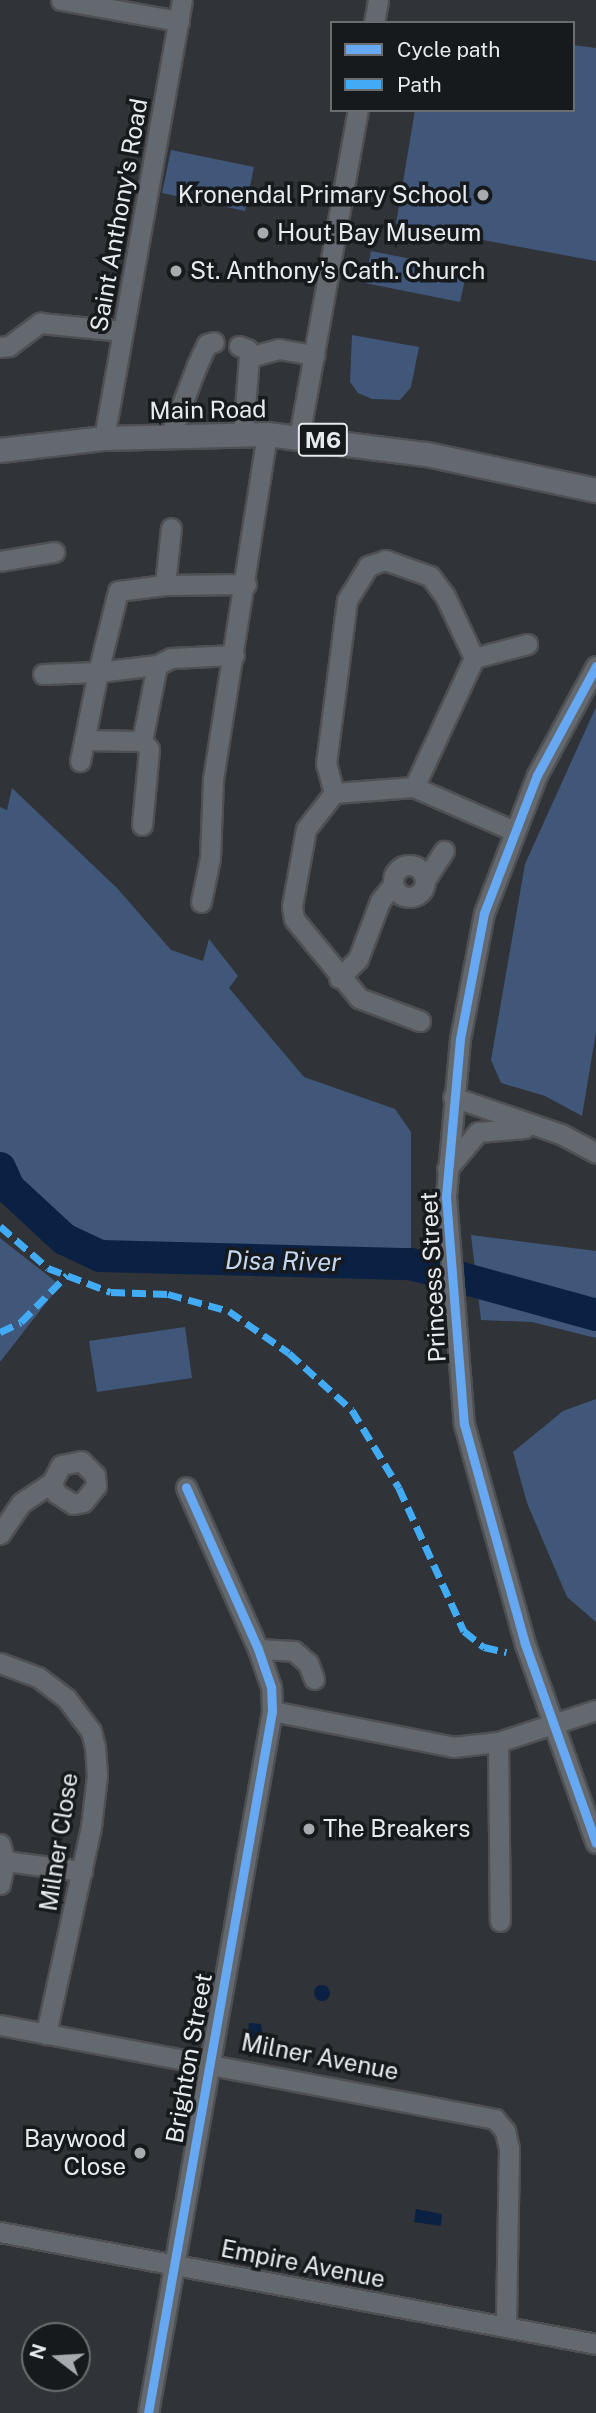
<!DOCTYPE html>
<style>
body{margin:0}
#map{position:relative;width:596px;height:2413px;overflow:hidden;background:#303337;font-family:"Public Sans",sans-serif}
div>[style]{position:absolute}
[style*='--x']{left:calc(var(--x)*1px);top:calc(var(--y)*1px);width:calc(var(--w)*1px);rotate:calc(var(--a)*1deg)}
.green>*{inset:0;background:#40577a}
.water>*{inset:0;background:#0a2143}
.round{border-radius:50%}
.river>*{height:32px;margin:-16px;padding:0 16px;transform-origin:16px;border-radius:16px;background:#0a2143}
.roads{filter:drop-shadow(2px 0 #4e5054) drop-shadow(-2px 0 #4e5054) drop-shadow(0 2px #4e5054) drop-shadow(0 -2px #4e5054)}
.minor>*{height:19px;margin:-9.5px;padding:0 9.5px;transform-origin:9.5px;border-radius:9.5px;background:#64696f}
.minor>.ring{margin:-9.5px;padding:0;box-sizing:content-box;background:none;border:19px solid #64696f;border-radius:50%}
.major>*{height:23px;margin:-11.5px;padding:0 11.5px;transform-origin:11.5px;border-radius:11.5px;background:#646971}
.quiet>*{height:7px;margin-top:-3.5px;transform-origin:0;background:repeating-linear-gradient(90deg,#42abf6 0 14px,transparent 0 21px)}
.cycleway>*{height:9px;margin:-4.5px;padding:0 4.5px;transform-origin:4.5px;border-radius:4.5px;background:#66a8f1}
.dots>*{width:19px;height:19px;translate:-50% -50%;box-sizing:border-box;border:4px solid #171a1d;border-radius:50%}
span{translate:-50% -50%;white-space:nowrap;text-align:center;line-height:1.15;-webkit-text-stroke:7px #171a1d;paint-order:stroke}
.shield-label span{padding:2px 5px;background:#171a1d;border:2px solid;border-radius:5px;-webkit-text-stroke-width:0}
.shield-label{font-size:23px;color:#e7ebf0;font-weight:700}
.poi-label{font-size:24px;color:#e7ebf0}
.right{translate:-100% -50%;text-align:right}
.left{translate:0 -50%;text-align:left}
.street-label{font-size:24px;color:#e7ebf0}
.water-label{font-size:26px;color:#c4d7f2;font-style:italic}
.legend{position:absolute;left:330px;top:21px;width:245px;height:91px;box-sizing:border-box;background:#171a1d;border:2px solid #6a6e71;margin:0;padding:9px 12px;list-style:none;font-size:21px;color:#e7ebf0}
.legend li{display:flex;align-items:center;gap:14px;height:35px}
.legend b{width:35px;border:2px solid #6a6e71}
.north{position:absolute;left:21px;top:2322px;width:70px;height:70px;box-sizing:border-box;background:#171a1d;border:2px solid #6a6e71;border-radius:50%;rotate:287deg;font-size:19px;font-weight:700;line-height:28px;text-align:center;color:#e7ebf0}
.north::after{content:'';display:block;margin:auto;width:24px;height:32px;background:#a7abaf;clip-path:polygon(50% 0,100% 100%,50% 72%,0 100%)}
</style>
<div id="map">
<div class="green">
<div style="clip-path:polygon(573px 45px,596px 48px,596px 261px,396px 224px,415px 110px,573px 110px)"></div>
<div style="clip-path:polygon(171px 150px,254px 167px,245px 211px,162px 193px)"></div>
<div style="clip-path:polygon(371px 251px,467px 270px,460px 302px,365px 283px)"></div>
<div style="clip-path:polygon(352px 335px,419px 347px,411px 387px,400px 400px,372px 399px,358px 393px,350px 382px)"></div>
<div style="clip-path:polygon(596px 707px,596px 1032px,582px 1116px,545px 1096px,501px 1083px,491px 1060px,525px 864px)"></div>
<div style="clip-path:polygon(12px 788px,117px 888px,171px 950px,203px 961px,209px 939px,238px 976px,229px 988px,304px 1077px,395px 1109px,411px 1132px,411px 1264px,100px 1256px,64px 1239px,9px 1188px,0 1168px,0 807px,7px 810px)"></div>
<div style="clip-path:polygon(471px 1235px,596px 1251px,596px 1338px,532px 1322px,481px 1320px)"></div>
<div style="clip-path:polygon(0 1238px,60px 1285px,0 1362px)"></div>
<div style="clip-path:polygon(185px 1327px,192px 1378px,97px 1392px,89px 1341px)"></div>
<div style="clip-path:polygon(596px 1399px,596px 1622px,567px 1597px,527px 1503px,513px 1452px,563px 1411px)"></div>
</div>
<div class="water">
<div class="round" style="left:314px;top:1985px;width:16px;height:16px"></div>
<div style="clip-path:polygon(249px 2023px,261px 2024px,263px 2039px,257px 2047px,247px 2045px)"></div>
<div style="clip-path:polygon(416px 2209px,442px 2214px,441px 2226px,414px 2222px)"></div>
</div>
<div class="river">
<div style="--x:0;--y:1168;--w:22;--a:66"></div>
<div style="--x:9;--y:1188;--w:75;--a:42.8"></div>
<div style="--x:64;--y:1239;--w:40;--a:25"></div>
<div style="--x:100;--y:1256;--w:311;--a:1.5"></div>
<div style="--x:411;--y:1264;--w:192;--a:15.4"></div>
</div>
<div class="roads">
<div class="minor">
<div style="--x:61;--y:0;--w:120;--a:10.1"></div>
<div style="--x:374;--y:23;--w:23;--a:-80"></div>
<div style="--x:239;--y:346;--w:9;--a:21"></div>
<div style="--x:247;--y:349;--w:8;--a:76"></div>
<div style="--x:249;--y:357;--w:76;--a:94.5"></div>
<div style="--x:0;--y:347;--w:9;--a:-6"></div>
<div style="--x:9;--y:346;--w:39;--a:-37"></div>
<div style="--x:40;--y:323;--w:83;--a:5.5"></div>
<div style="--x:249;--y:357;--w:31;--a:-15"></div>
<div style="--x:279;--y:349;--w:36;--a:10"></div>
<div style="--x:170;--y:436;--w:76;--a:-69.2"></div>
<div style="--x:197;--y:365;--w:23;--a:-65"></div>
<div style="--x:207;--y:344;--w:7;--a:-16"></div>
<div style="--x:299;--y:437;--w:332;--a:-79.8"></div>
<div style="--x:104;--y:438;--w:445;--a:-79.9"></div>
<div style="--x:0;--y:561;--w:55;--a:-9.5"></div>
<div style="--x:165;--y:585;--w:57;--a:-84"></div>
<div style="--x:234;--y:655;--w:63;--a:177.3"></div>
<div style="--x:171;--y:658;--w:16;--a:153"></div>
<div style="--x:157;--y:665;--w:59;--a:173.2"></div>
<div style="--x:98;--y:672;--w:83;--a:-76.1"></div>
<div style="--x:118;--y:591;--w:47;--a:-7.3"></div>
<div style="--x:165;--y:585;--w:81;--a:-0.7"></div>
<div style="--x:474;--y:658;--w:55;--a:-14.8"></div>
<div style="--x:596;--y:666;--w:124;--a:118.4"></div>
<div style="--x:537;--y:775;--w:148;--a:111"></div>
<div style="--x:484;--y:913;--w:128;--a:100.8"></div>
<div style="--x:460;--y:1039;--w:159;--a:95.1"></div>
<div style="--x:446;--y:1197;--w:228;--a:85.5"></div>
<div style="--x:464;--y:1424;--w:228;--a:74.5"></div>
<div style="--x:525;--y:1644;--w:211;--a:70.4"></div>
<div style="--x:43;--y:674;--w:55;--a:-2.1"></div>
<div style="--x:98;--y:672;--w:91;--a:101.4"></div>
<div style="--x:84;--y:740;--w:58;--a:1"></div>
<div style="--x:334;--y:793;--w:30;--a:-105"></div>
<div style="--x:326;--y:764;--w:165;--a:-82.7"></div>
<div style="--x:347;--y:600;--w:40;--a:-58"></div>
<div style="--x:368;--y:566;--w:18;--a:-19"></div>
<div style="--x:385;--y:560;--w:48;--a:19.6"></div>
<div style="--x:430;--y:576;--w:25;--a:53"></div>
<div style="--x:445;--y:596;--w:68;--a:64.9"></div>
<div style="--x:474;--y:658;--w:142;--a:114.9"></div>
<div style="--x:142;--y:825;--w:76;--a:-84.7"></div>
<div style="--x:149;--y:749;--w:11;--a:-131"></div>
<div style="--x:142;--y:741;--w:77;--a:-78.8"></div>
<div class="ring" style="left:393px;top:865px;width:13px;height:13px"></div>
<div style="--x:425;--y:880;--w:35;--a:-57"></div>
<div style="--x:201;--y:902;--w:45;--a:-78.4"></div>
<div style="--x:210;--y:858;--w:79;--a:-87.8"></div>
<div style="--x:213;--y:779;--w:349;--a:-81.1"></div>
<div style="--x:339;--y:978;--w:27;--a:-45"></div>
<div style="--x:358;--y:959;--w:62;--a:-69.2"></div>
<div style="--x:380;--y:901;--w:21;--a:-51"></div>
<div style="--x:420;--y:1021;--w:65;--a:-159.3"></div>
<div style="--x:359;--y:998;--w:102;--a:-129.4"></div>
<div style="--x:294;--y:919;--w:13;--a:-99"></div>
<div style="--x:292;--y:906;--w:78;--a:-79.7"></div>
<div style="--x:306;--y:829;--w:46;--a:-52.1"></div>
<div style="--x:334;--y:793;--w:80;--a:-4.3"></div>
<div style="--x:414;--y:787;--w:107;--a:23.7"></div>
<div style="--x:453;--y:1097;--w:114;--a:18.9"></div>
<div style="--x:561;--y:1134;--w:40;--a:28"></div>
<div style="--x:447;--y:1169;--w:48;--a:-50"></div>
<div style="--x:478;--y:1132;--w:47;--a:-4.9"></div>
<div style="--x:0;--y:1534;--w:37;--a:-56"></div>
<div style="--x:21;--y:1503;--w:37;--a:-34"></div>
<div style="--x:52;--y:1482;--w:19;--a:-62"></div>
<div style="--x:61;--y:1465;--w:20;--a:-11"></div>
<div style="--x:81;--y:1461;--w:20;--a:45"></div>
<div style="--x:95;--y:1475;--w:11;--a:85"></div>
<div style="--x:96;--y:1486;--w:21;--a:129"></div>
<div style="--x:83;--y:1502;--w:10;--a:169"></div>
<div style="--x:73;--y:1504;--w:20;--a:-147"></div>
<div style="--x:56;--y:1493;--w:12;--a:-110"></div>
<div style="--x:258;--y:1649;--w:36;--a:3"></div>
<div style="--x:294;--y:1651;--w:18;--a:41"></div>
<div style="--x:308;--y:1663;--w:17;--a:69"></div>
<div style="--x:0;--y:1663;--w:40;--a:20.2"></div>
<div style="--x:38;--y:1677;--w:35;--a:37"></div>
<div style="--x:66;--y:1698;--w:41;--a:52.9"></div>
<div style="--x:91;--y:1731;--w:16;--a:76"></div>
<div style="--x:95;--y:1747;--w:28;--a:86"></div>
<div style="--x:97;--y:1775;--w:52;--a:96.6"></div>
<div style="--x:91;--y:1827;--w:212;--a:102.3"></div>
<div style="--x:272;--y:1711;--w:185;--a:11.2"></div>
<div style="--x:453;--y:1747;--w:45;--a:-6.3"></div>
<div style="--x:498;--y:1742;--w:103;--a:-18.1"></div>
<div style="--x:498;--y:1742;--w:179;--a:89.4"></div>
<div style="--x:0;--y:1844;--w:18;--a:74"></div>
<div style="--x:5;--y:1861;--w:78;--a:7.4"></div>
<div style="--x:0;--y:1884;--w:24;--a:-78"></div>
<div style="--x:0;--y:2025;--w:504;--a:10.75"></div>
<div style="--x:495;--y:2119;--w:16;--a:50"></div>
<div style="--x:505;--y:2131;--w:18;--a:77"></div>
<div style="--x:509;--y:2149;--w:178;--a:91"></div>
<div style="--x:0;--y:2232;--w:606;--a:10.64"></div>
<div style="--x:148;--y:2413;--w:713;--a:-79.98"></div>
<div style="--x:272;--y:1711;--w:24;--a:-92"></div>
<div style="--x:271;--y:1687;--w:40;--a:-108.9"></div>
<div style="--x:258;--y:1649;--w:177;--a:-114"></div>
</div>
<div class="major">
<div style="--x:0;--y:450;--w:105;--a:-6.6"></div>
<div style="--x:104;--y:438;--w:163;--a:-1.4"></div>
<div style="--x:267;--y:434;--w:160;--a:7.2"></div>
<div style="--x:426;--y:454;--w:174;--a:12"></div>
</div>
</div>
<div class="quiet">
<div style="--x:0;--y:1226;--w:64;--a:41.2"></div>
<div style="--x:48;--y:1268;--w:67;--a:20.9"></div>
<div style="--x:111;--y:1292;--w:57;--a:2"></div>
<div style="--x:168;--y:1294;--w:63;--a:15.6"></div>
<div style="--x:229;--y:1311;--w:73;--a:35"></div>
<div style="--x:289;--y:1353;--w:85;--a:42.1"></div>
<div style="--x:352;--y:1410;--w:91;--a:58.9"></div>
<div style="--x:399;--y:1488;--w:157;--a:65.6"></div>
<div style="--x:464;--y:1631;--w:26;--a:39"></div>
<div style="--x:484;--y:1647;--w:23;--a:13"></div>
<div style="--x:0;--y:1332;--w:23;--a:-25"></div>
<div style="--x:21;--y:1322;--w:66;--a:-45.6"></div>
</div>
<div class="cycleway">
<div style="--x:596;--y:666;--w:124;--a:118.4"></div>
<div style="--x:537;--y:775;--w:148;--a:111"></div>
<div style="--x:484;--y:913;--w:128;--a:100.8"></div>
<div style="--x:460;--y:1039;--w:159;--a:95.1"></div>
<div style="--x:446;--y:1197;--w:228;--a:85.5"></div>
<div style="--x:464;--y:1424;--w:228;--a:74.5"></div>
<div style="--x:525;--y:1644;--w:211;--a:70.4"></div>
<div style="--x:148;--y:2413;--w:713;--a:-79.98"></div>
<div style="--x:272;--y:1711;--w:24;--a:-92"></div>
<div style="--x:271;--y:1687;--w:40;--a:-108.9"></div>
<div style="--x:258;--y:1649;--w:177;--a:-114"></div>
</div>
<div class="dots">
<div style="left:483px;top:195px;background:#a7abaf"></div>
<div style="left:263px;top:233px;background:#a7abaf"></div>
<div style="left:176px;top:271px;background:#a7abaf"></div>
<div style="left:309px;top:1829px;background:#a7abaf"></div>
<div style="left:140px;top:2153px;background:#a7abaf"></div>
</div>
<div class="shield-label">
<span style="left:323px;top:440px">M6</span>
</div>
<div class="poi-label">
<span class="right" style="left:469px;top:195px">Kronendal Primary School</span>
<span class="left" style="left:277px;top:233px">Hout Bay Museum</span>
<span class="left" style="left:190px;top:271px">St. Anthony's Cath. Church</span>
<span class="left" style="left:323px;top:1829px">The Breakers</span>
<span class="right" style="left:126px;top:2153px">Baywood<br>Close</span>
</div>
<div class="street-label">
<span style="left:119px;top:215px;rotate:-80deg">Saint Anthony's Road</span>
<span style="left:208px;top:410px;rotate:-1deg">Main Road</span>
<span style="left:433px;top:1277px;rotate:-93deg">Princess Street</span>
<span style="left:59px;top:1842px;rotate:-81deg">Milner Close</span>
<span style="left:320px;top:2057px;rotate:11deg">Milner Avenue</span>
<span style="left:189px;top:2058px;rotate:-80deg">Brighton Street</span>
<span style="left:303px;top:2264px;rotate:11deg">Empire Avenue</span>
</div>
<div class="water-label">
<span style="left:283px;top:1261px;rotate:1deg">Disa River</span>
</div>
<ul class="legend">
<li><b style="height:9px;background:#66a8f1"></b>Cycle path</li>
<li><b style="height:9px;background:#42abf6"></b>Path</li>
</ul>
<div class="north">N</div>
</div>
